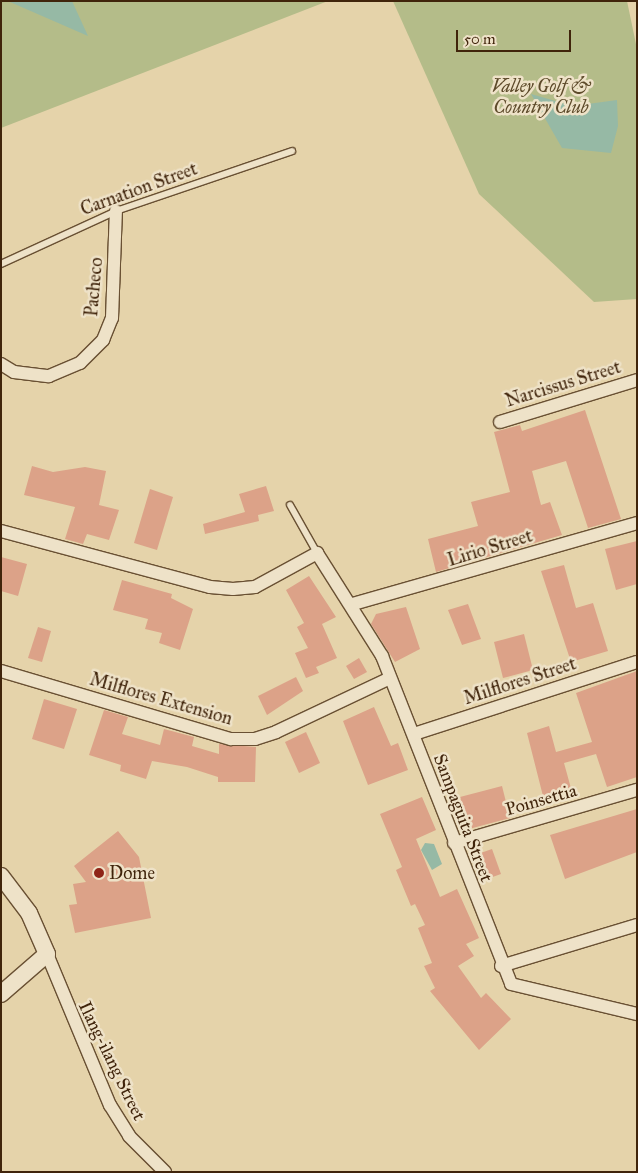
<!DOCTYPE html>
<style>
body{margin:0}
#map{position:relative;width:638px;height:1173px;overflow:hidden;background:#e5d3aa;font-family:"IM FELL Great Primer",serif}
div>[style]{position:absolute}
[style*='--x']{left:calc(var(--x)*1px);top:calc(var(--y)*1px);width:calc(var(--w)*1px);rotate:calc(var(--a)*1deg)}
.green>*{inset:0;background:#b4bc89}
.water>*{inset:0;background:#96b9a5}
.building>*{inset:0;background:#dca288}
.roads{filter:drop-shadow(1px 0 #695033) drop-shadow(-1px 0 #695033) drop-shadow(0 1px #695033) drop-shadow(0 -1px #695033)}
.service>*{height:6px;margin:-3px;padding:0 3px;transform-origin:3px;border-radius:3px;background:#eee2c8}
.minor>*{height:12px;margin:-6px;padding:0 6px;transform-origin:6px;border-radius:6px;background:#eee2c8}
.tertiary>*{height:16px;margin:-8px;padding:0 8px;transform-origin:8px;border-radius:8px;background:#eee2c8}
.dots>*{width:14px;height:14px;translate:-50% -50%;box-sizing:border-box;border:2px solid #eee2c8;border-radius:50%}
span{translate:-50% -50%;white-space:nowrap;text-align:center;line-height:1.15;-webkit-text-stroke:5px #eee2c8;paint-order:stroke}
.park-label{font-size:18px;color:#5d4a2a;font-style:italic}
.street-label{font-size:18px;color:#40240b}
.poi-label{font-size:18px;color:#40240b}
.left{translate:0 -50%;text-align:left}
.frame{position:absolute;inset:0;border:2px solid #40240b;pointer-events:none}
.scale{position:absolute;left:456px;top:30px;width:115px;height:22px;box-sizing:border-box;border:2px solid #40240b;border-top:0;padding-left:6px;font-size:15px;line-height:18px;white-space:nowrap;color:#40240b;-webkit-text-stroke:4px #eee2c8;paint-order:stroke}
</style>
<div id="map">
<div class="green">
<div style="clip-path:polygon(1px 1px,328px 1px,1px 128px)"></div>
<div style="clip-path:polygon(393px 1px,627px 1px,637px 49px,637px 299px,594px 302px,479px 194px)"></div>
</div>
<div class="water">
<div style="clip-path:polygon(9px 1px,72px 1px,88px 36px,10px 2px)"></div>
<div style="clip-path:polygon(531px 94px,573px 106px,617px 100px,618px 126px,611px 153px,562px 148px)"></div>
<div style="clip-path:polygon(425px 843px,434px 844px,442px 864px,432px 870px,421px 850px)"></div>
</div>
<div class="building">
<div style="clip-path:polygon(585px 410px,621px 519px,588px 528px,566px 461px,532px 471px,541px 505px,550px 502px,562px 535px,436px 572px,428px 539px,478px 526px,471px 502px,510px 492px,494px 432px,520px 425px,522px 431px)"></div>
<div style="clip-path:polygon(32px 466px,53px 472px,85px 467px,106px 471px,99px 505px,119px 510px,109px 540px,87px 534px,83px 544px,65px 539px,75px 507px,24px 495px)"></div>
<div style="clip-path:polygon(266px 486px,274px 511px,258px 515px,259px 521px,205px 534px,203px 524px,245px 512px,239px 494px)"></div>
<div style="clip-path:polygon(150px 489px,173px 497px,157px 550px,134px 543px)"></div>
<div style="clip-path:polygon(637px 541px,637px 584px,616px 590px,605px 549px)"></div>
<div style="clip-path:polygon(1px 557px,27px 564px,18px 596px,1px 591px)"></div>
<div style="clip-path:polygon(564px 565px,576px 608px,593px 603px,608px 651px,571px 662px,541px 571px)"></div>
<div style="clip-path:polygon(309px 576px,336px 617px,322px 624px,337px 658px,316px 667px,319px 673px,306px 678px,295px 653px,308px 648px,297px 627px,304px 623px,286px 590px)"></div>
<div style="clip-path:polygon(122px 580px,172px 594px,171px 598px,193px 609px,180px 650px,159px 643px,162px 633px,145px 629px,148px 619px,113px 610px)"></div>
<div style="clip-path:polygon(468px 604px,481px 639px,462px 645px,448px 610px)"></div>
<div style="clip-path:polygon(406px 607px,420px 649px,395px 662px,371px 624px,376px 614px)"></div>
<div style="clip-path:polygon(38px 627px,51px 631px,42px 662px,28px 658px)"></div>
<div style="clip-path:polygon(524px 634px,533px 670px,503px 678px,494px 642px)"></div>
<div style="clip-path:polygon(359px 658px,367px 672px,354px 679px,346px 666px)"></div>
<div style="clip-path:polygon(637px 671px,637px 777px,607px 787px,596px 754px,564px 763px,572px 792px,544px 800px,527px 733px,549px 726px,556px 752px,592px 742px,576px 693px)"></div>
<div style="clip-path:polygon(296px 677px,303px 691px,267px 715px,258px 696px)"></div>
<div style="clip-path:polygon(44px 699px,77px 709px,64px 749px,32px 739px)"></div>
<div style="clip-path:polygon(374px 707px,391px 746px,398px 743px,408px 770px,368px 785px,343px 721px)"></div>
<div style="clip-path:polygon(104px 710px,128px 717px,122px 734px,160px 745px,164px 729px,194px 737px,192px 746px,219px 754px,219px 744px,256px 747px,255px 782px,218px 782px,218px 777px,187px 767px,152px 761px,146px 779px,120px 771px,121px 765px,89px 755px)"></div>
<div style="clip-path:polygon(306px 732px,320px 763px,299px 773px,285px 742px)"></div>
<div style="clip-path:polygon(502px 786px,510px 818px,469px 829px,460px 797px)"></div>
<div style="clip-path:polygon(422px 797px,436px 830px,416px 839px,440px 897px,457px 889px,479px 938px,466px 944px,474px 956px,458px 966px,481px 998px,486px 993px,511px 1019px,479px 1050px,430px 991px,435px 988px,424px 966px,432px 963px,418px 928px,425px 925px,415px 904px,411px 906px,396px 870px,402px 867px,380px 814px)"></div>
<div style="clip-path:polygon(637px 809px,637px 852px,565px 879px,550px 835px)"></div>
<div style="clip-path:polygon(118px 831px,139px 857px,151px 918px,75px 933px,69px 905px,77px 904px,73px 884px,86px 882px,74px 866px)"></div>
<div style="clip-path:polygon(492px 849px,501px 874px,481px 881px,472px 856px)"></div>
</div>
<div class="roads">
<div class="service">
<div style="--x:1;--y:264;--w:127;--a:-24.7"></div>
<div style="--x:116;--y:211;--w:186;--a:-18.8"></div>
<div style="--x:290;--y:505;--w:55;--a:60.6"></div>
</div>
<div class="minor">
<div style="--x:1;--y:364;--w:15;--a:32"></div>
<div style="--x:14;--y:372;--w:35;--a:7"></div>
<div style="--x:49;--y:376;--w:34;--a:-23"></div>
<div style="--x:80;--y:363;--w:33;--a:-45"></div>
<div style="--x:103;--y:340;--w:24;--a:-68"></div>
<div style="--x:112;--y:318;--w:107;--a:-87.9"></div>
<div style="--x:500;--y:422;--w:143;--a:-17"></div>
<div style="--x:1;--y:531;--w:216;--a:15"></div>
<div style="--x:210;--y:587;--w:23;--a:5"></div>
<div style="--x:233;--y:589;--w:22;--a:-5"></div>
<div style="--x:255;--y:587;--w:71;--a:-28.7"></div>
<div style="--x:317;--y:553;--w:122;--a:57.7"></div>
<div style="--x:382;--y:656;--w:352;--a:68.5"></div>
<div style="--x:511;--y:984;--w:130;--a:13.4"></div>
<div style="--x:353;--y:604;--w:295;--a:-15.9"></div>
<div style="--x:1;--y:671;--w:240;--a:16.5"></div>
<div style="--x:231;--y:739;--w:24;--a:0"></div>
<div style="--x:255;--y:739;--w:22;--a:-18"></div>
<div style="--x:276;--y:732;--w:126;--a:-25.3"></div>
<div style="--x:414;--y:734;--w:234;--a:-17.9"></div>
<div style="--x:454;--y:843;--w:191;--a:-16.2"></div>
<div style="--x:47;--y:954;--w:164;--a:67.4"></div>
<div style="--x:110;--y:1105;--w:36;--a:58"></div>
<div style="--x:129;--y:1136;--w:51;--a:45"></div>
<div style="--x:501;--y:966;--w:142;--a:-16.8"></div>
</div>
<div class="tertiary">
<div style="--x:1;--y:876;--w:46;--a:52.9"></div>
<div style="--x:29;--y:913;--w:45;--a:66.3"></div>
<div style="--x:47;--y:954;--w:61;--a:139"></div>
</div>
</div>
<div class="dots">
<div style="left:99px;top:873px;background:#8f2418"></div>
</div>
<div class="park-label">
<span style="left:541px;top:97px">Valley Golf &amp;<br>Country Club</span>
</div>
<div class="street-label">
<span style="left:139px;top:189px;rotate:-20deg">Carnation Street</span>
<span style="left:94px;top:287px;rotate:-85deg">Pacheco</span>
<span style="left:563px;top:384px;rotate:-17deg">Narcissus Street</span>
<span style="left:490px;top:548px;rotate:-17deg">Lirio Street</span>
<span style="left:520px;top:681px;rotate:-18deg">Milflores Street</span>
<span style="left:161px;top:699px;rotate:16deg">Milflores Extension</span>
<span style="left:541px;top:800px;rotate:-16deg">Poinsettia</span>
<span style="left:463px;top:818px;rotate:69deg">Sampaguita Street</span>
<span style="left:112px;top:1061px;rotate:64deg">Ilang-ilang Street</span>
</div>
<div class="poi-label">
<span class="left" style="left:109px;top:873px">Dome</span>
</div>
<div class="frame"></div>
<div class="scale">50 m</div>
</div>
